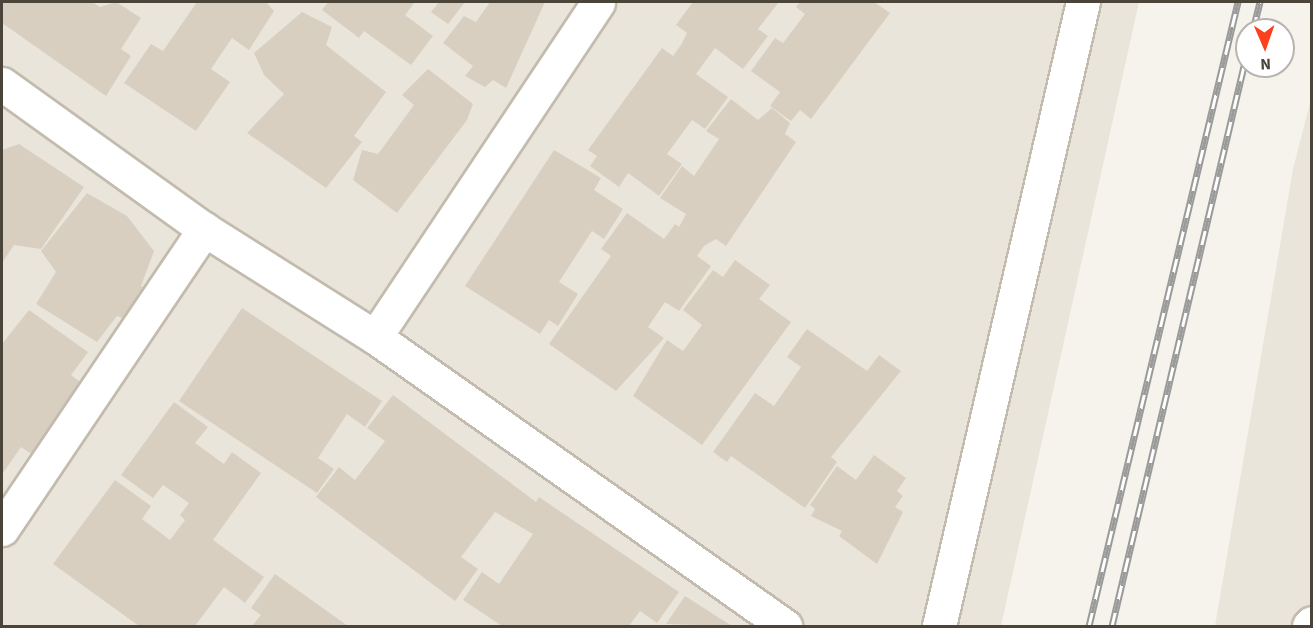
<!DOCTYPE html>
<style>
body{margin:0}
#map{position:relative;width:1313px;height:628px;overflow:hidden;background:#f6f3ec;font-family:"Source Sans 3",sans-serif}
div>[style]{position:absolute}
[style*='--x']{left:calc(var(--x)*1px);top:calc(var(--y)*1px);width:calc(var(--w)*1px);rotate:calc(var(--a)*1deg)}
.residential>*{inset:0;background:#eae5da}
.building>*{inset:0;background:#d8cfc1}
.roads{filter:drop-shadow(2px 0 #c2bbae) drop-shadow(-2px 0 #c2bbae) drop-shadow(0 2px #c2bbae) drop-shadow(0 -2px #c2bbae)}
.minor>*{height:33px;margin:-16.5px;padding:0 16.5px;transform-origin:16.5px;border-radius:16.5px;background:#fff}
.rail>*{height:7px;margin-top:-3.5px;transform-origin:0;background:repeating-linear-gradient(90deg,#fff 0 14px,#9a9a9a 0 28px);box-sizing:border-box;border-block:2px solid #9a9a9a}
span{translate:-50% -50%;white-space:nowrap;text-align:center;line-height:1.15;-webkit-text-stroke:4.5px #fff;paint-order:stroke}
.frame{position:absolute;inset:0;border:3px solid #4b4439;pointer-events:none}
.north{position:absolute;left:1235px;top:18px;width:60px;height:60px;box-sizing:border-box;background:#fff;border:2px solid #b7b4b0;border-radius:50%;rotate:178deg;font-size:16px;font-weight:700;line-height:24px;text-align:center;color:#4b4439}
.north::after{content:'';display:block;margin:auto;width:21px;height:27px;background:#fc3f1d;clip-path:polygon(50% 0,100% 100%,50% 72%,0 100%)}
</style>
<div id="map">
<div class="residential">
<div style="clip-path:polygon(2px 2px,1139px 2px,1001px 626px,2px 626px)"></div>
<div style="clip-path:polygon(1311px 99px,1311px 626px,1215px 626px,1293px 169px)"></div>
</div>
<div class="building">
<div style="clip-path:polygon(2px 2px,92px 2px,100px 7px,116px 2px,141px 18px,121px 49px,131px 56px,106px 96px,2px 23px)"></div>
<div style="clip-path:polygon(197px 2px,266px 2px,274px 11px,249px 50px,232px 38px,211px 69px,230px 82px,196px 131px,124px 83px,151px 44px,163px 51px)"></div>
<div style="clip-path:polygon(328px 2px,415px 2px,405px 15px,433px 36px,411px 65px,364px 31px,359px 38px,322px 10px)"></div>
<div style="clip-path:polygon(439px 2px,465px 2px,448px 24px,431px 12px)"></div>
<div style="clip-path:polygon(490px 2px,545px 2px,506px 88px,493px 80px,485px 87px,465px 76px,473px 66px,443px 43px,464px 16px,476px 22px)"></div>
<div style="clip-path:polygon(693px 2px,779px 2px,758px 29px,768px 36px,743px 69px,715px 48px,696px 74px,728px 97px,705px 129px,692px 120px,667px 154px,682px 164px,659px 196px,628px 173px,619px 187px,590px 166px,597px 156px,588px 150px,662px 48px,673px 56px,681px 45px,687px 33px,676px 25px)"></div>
<div style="clip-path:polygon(800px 2px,874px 2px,890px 13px,811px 119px,800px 110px,791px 121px,770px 106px,780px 92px,751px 71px,775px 38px,783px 43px,805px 14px,796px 7px)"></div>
<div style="clip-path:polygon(302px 12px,332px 27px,326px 45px,386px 92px,354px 136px,362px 142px,326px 188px,247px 133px,284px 94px,264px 75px,254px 53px)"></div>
<div style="clip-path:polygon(428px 69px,473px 104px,467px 120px,397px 213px,353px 180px,362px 150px,378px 154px,414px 105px,402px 95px)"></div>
<div style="clip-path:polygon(731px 99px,758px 120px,772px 108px,790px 123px,785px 134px,796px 142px,726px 246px,716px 239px,704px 246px,697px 256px,711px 266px,679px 311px,665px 302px,648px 327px,664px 338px,616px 391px,549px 344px,611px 256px,601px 249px,627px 213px,664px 239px,675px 224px,679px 227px,686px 214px,660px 198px,682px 166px,694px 176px,719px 139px,706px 131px)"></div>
<div style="clip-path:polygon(19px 144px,84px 187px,41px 249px,14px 245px,2px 263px,2px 150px)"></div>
<div style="clip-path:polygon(554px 150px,601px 178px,594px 190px,623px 209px,604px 239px,592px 231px,559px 282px,578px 294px,558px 326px,549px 320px,540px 334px,465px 286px)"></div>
<div style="clip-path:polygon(87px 193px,127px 216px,154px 251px,141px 286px,148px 291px,130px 321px,117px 316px,97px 342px,36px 304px,56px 272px,41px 251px)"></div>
<div style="clip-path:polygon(735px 260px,770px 285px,759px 299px,791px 322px,702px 445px,633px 396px,667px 340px,683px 351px,702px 325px,683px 310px,713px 270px,723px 277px)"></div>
<div style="clip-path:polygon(242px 308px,382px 401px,365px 427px,347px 414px,318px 458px,334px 469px,317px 493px,179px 401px)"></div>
<div style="clip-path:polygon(29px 310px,88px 352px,71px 375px,83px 384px,33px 455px,21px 447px,3px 473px,2px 344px)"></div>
<div style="clip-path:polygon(807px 329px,867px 371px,879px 355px,901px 371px,831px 457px,837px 462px,805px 508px,731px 456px,727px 462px,713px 452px,755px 393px,774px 406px,801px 367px,787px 357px)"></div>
<div style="clip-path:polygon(393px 395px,536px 502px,539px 497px,679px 592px,657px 623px,640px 611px,629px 626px,502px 626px,463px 600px,482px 572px,499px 584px,533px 534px,495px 512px,461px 557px,478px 569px,455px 601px,316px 497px,339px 467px,355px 480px,385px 441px,367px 428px)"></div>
<div style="clip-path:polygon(174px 402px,208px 427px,195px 443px,224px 464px,232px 452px,261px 473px,213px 540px,264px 577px,245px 603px,224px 587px,195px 626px,139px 626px,53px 564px,115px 480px,151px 506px,142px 519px,170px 540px,185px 520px,180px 515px,189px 503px,163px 485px,153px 498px,121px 475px)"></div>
<div style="clip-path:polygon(874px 455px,906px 478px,897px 491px,903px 496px,895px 507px,903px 512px,877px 564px,839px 536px,842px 531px,811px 516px,815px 509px,810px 505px,837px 466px,856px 480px)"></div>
<div style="clip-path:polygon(275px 574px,348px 626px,252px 626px,261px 615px,251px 608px)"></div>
<div style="clip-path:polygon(685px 596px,732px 626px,666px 624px)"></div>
</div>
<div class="roads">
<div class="minor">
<div style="--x:2;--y:84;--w:249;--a:35.7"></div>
<div style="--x:204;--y:229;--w:202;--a:32.3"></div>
<div style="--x:375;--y:337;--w:502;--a:35.18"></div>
<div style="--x:375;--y:337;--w:402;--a:-56.3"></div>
<div style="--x:2;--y:529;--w:362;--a:-56"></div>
<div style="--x:939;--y:626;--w:640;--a:-77.01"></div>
<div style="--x:1309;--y:626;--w:4;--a:-45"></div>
</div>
</div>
<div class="rail">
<div style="--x:1253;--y:30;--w:29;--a:-76"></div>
<div style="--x:1089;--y:626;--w:642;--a:-76.57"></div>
<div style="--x:1112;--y:626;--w:589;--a:-76.74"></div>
</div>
<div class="frame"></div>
<div class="north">N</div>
</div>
